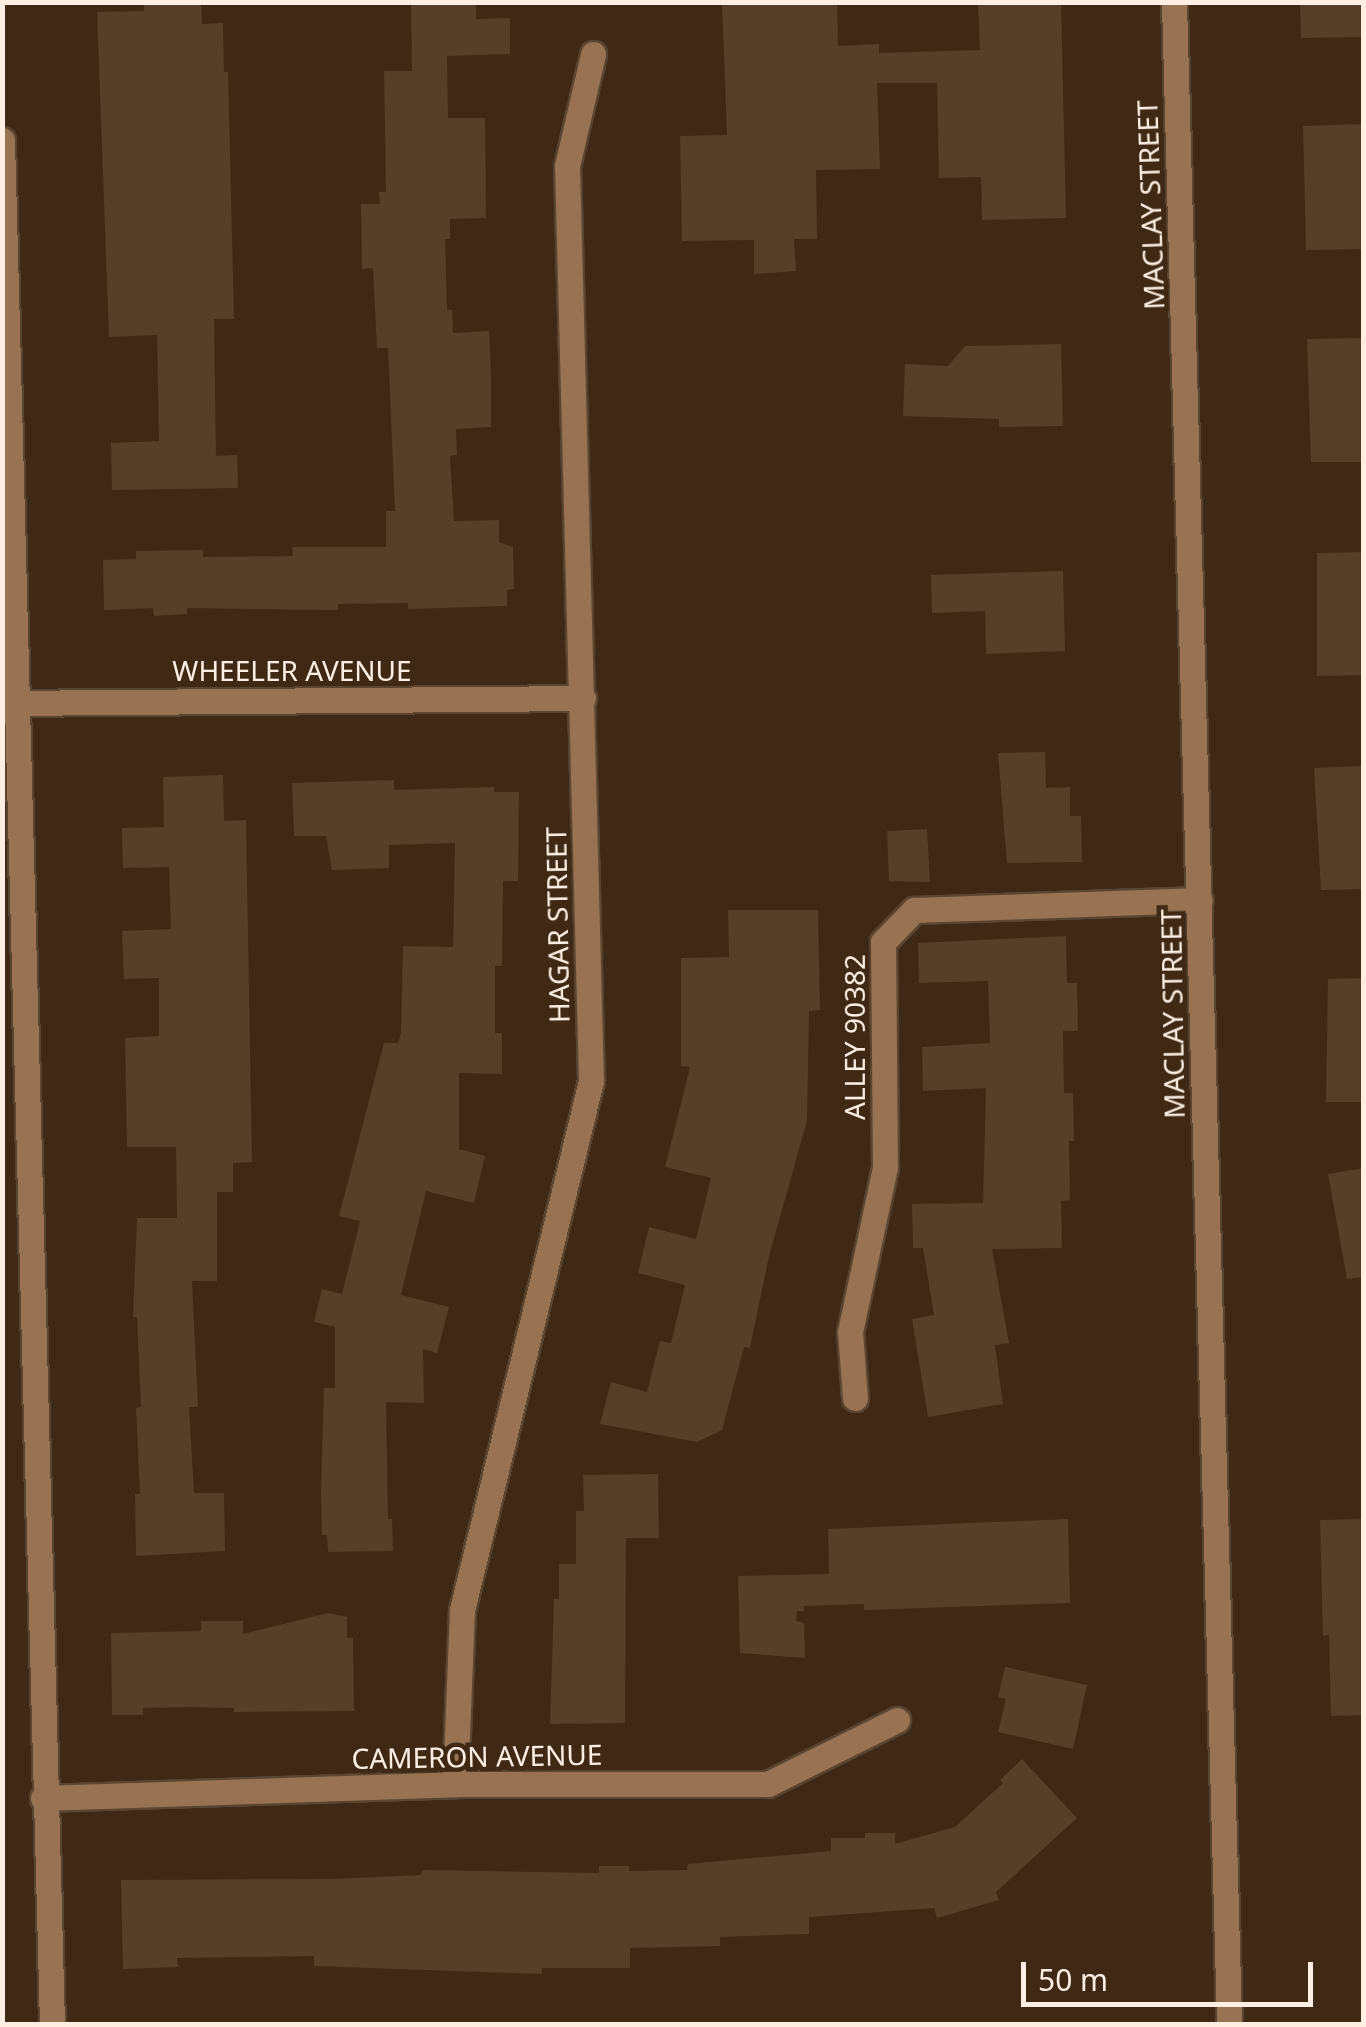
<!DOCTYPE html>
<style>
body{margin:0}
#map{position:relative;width:1366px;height:2027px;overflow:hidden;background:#3f2914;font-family:"Noto Sans",sans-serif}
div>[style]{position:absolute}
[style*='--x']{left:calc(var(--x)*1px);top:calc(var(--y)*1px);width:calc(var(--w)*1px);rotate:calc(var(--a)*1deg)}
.building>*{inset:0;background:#563e29}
.roads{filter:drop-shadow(2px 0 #5a4531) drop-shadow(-2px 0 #5a4531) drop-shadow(0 2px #5a4531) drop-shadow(0 -2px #5a4531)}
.minor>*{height:25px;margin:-12.5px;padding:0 12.5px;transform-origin:12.5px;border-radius:12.5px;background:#977353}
span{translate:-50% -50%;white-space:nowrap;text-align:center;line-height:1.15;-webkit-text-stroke:9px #3f2914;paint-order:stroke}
.street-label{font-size:28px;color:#feefe2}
.frame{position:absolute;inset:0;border:5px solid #feefe2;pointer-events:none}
.scale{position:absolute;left:1021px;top:1962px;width:292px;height:45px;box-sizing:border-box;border:5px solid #feefe2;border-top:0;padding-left:12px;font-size:30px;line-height:35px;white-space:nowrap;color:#feefe2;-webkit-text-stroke:8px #3f2914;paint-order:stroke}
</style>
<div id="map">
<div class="building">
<div style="clip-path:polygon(144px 2px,201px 2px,202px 24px,223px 23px,224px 72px,228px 72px,234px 319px,214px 319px,216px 456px,237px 455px,238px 488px,112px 490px,111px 443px,159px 441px,157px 335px,109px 337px,97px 12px,144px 11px)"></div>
<div style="clip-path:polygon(411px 2px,476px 2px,476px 19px,510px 18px,510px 54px,447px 56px,448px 118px,485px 118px,486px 218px,450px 219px,450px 239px,445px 239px,447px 310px,452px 310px,453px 333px,489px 331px,491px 373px,491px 427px,456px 429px,457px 455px,450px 456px,454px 521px,499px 520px,499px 542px,513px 547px,514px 589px,507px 590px,507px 606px,408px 609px,408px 603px,338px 604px,338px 610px,187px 608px,187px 614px,154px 616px,153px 608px,104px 610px,103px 560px,136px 559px,136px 551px,203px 550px,203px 557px,293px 556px,292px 547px,386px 547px,386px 511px,395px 511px,388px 348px,377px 348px,373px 268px,362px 269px,361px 204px,380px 204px,379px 192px,386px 192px,384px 71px,412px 71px)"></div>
<div style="clip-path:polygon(722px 2px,837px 2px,838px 46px,879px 44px,879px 53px,980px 50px,978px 2px,1061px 2px,1066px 218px,982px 220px,981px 177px,939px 178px,937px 83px,877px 83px,880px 169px,816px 170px,817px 239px,794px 239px,796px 271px,754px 274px,754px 240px,682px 241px,680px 136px,727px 135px)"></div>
<div style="clip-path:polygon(1300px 2px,1364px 2px,1364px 37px,1301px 38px)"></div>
<div style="clip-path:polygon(1364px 124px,1364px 249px,1306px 250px,1303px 126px)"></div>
<div style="clip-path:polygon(1364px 338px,1364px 462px,1311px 462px,1307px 339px)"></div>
<div style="clip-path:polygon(1061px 344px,1063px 426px,999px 427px,999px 419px,903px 416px,905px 364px,948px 366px,965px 346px)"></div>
<div style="clip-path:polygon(1364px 552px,1364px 675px,1317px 676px,1317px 553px)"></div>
<div style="clip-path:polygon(1063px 571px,1065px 651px,986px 654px,985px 611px,932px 613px,931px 575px)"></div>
<div style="clip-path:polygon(1045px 752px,1046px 788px,1070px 787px,1070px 816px,1081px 816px,1082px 862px,1007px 863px,998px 753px)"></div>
<div style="clip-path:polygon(1364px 766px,1364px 889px,1321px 890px,1314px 768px)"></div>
<div style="clip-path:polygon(223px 775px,224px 821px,246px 820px,252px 1162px,233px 1163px,233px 1192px,217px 1192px,217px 1281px,192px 1281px,198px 1407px,189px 1407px,194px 1493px,224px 1493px,225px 1551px,136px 1556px,135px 1494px,140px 1494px,136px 1408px,141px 1407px,137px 1317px,133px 1317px,137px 1218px,177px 1218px,176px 1147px,127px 1147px,125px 1038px,159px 1036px,159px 978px,124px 979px,122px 931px,171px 929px,169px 867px,123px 868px,122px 828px,164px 827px,163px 777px)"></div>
<div style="clip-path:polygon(394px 780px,394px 790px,494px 787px,494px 792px,519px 792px,518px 881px,503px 881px,502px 966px,495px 966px,495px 1033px,502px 1033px,502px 1074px,459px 1073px,459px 1149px,485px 1156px,474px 1203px,426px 1191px,401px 1295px,449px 1307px,437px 1353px,423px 1349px,424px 1403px,386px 1402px,388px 1519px,392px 1519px,393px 1551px,328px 1552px,327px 1535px,322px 1535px,321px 1490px,324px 1388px,335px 1388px,335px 1327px,314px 1322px,322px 1289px,342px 1294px,360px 1221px,339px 1216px,384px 1043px,398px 1043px,401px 1033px,403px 946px,453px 947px,455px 843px,389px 845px,389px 868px,332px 870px,326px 836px,294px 836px,292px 783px)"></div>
<div style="clip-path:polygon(927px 829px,930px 882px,889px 881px,887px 831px)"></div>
<div style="clip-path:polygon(728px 910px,818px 910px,820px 1010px,809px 1011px,807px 1121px,769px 1256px,750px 1348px,744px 1347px,722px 1430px,697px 1442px,600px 1424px,611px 1382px,647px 1392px,660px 1341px,671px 1343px,685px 1285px,638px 1273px,649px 1227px,696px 1239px,711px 1178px,665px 1167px,690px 1067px,681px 1066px,681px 958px,729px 957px)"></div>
<div style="clip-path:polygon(1066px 936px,1067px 983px,1077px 983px,1078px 1031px,1063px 1031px,1064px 1093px,1073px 1093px,1074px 1141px,1069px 1141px,1070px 1200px,1061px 1201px,1062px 1248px,992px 1249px,1009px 1343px,995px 1345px,1003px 1404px,928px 1417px,912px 1319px,934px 1315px,923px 1248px,913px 1248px,912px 1204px,983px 1203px,986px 1088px,923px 1091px,922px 1047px,990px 1043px,988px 981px,919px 983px,918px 943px)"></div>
<div style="clip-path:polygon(1364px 978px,1364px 1102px,1326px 1102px,1328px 979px)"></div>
<div style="clip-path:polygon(1364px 1168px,1364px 1277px,1347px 1279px,1328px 1174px)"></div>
<div style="clip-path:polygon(658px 1474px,659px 1538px,626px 1538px,625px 1723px,550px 1724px,554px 1599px,559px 1599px,559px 1564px,576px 1564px,576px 1511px,584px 1511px,583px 1475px)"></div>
<div style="clip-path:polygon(1068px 1519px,1070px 1603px,864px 1610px,864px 1604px,804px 1606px,804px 1611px,797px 1611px,796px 1621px,804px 1623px,805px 1658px,740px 1653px,738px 1576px,829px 1574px,828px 1529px)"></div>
<div style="clip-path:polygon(1364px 1519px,1364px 1715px,1331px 1716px,1329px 1635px,1323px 1636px,1320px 1520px)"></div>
<div style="clip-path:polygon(328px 1613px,347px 1617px,347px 1638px,353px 1638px,354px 1711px,234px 1712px,234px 1708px,192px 1707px,143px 1708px,143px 1715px,112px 1715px,111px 1633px,201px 1631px,201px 1621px,243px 1621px,243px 1634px)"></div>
<div style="clip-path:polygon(1005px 1667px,1087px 1685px,1073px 1749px,998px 1732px,1006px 1699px,998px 1697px)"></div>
<div style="clip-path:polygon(1022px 1759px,1077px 1818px,996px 1892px,999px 1900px,937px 1918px,934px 1908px,809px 1917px,809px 1934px,720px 1937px,720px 1946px,630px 1948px,630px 1968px,542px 1968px,542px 1974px,314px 1966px,314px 1956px,177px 1958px,178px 1967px,123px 1969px,121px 1880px,333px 1879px,421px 1875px,422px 1870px,599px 1873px,599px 1866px,629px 1866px,629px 1871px,687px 1870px,688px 1864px,831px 1851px,831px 1838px,865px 1838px,865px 1833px,895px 1833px,895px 1844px,955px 1827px,1003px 1783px,1000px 1780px)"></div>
</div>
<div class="roads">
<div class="minor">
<div style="--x:1174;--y:2;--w:2023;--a:88.44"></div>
<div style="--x:2;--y:140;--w:1885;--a:88.48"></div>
<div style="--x:3;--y:703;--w:580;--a:-0.49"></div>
<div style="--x:855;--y:1398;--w:66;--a:-94.3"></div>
<div style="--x:850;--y:1332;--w:169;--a:-78"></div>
<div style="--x:885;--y:1167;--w:225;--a:-90.5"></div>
<div style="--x:883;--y:942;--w:45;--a:-45.9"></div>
<div style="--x:914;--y:910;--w:286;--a:-2"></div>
<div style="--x:455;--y:1784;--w:174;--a:-87.7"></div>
<div style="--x:462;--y:1610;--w:545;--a:-76.3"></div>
<div style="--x:591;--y:1081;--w:915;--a:-91.5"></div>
<div style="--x:567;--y:166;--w:115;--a:-76.9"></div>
<div style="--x:43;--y:1798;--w:412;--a:-1.9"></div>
<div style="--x:455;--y:1784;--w:313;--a:0"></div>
<div style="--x:768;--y:1784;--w:144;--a:-26.4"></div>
</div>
</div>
<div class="street-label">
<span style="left:1150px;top:205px;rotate:-92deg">MACLAY STREET</span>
<span style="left:292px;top:670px">WHEELER AVENUE</span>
<span style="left:557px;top:925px;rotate:-91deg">HAGAR STREET</span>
<span style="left:1172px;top:1014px;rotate:-91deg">MACLAY STREET</span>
<span style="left:854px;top:1037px;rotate:-90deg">ALLEY 90382</span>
<span style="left:477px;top:1756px;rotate:-1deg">CAMERON AVENUE</span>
</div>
<div class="frame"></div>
<div class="scale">50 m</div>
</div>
